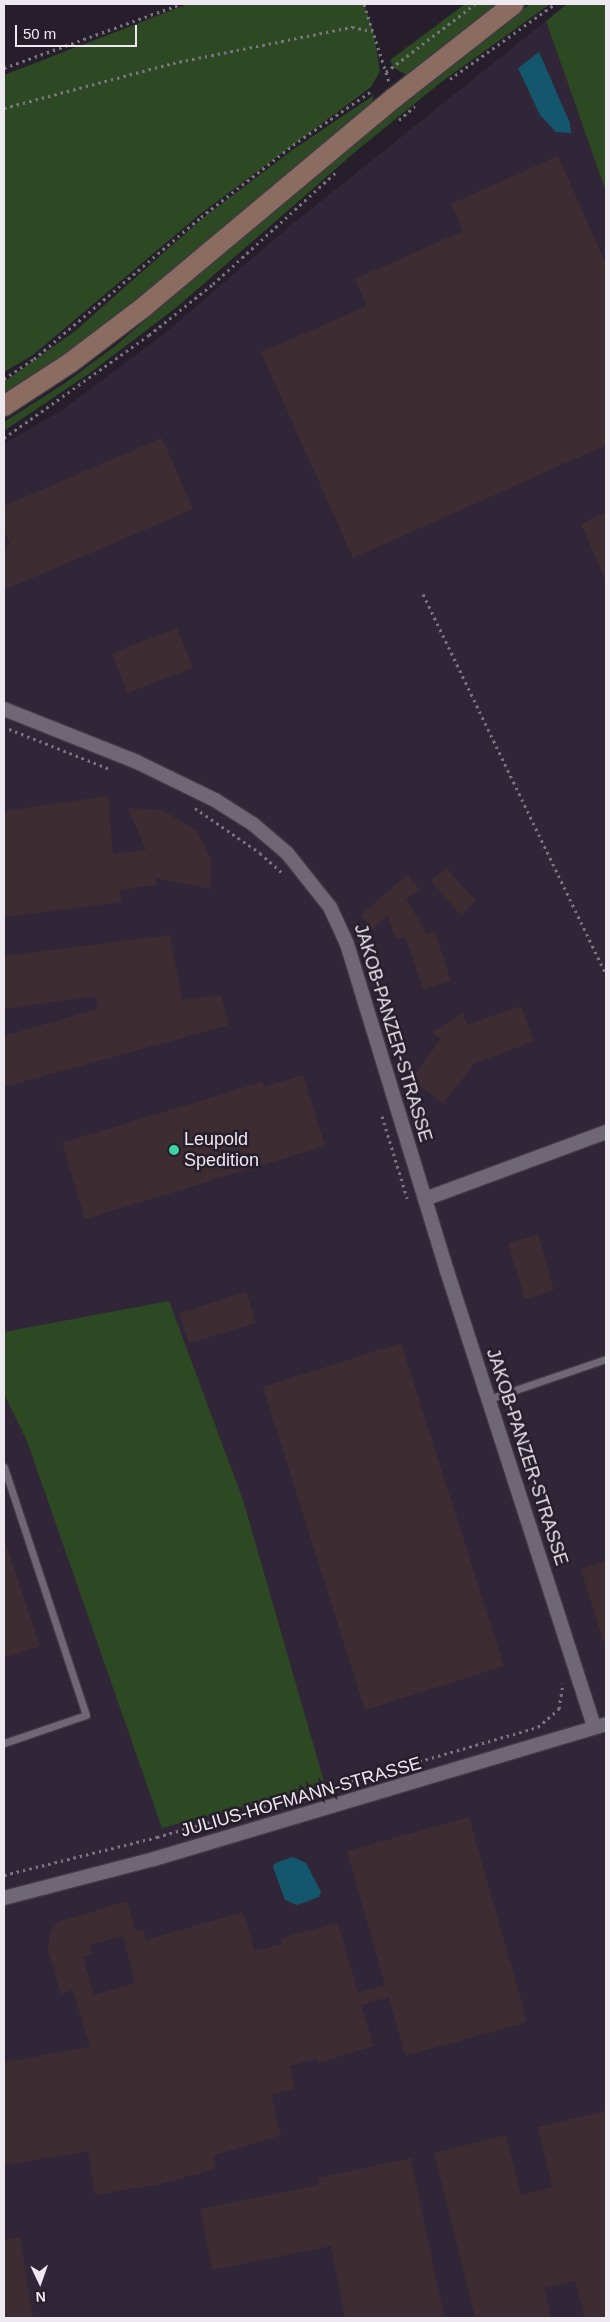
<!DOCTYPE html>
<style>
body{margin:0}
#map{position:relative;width:610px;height:2322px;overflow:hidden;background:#261e2b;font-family:Helvetica,sans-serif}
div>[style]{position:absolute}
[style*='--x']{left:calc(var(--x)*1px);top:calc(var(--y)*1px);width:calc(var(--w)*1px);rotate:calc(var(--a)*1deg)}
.built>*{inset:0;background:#312638}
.green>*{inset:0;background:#2c4923}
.water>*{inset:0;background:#14566c}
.building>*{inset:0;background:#3d2d33}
.path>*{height:3px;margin-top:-1.5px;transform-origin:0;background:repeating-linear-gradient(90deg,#7b747f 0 2.5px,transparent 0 6.5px)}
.roads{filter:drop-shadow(1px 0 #403944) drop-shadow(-1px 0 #403944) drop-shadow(0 1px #403944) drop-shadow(0 -1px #403944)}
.lane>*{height:7px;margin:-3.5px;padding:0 3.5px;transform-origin:3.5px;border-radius:3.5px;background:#706776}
.street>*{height:14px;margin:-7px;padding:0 7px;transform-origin:7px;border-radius:7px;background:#706776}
.secondary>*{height:20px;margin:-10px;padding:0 10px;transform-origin:10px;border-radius:10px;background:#8b6c60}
.dots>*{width:14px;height:14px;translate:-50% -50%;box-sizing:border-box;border:2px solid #261e2b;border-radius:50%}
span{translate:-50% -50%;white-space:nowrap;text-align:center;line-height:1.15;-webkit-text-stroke:5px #261e2b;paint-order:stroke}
.street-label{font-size:18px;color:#eee8f1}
.poi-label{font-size:18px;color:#eee8f1}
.left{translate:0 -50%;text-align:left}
.frame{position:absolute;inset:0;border:5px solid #eee8f1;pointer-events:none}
.north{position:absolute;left:15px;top:2257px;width:50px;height:50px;-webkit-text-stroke:4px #261e2b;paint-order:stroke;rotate:177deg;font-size:14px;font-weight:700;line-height:20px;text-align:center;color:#eee8f1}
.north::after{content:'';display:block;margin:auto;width:18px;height:22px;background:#eee8f1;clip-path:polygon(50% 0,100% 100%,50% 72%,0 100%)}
.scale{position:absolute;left:15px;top:25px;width:122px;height:22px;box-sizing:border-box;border:2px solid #eee8f1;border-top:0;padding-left:6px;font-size:15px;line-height:18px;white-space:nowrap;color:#eee8f1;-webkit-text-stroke:4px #261e2b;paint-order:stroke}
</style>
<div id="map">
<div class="built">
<div style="clip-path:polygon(546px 21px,606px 192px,606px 2318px,4px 2318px,4px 444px,62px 410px,164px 334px,284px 231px)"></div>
</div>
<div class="green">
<div style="clip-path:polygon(188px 4px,364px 4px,373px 30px,380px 71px,371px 87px,199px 215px,33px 355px,4px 372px,4px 75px)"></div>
<div style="clip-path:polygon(465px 4px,497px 4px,407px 75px,394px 68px,390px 60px)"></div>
<div style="clip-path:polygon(530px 4px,550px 4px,440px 83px,355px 152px,177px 307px,90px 373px,4px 431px,4px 422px,65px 383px,115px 346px,397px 106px)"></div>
<div style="clip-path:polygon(567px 4px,606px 4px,606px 192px,546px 21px)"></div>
<div style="clip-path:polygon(374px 95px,371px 106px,137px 301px,64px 355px,4px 393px,4px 382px,75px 331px,203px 218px,291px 151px)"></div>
<div style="clip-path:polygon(169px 1301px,243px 1500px,325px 1785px,162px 1828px,27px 1441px,4px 1394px,4px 1332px)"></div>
</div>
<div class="water">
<div style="clip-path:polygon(539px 52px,570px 123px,571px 133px,556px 132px,540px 115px,518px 68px)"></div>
<div style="clip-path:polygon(293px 1857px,306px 1863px,321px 1892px,319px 1897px,297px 1905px,285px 1900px,273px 1867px,275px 1863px)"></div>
</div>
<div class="building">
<div style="clip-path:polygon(558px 156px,606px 264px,606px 445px,353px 558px,261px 352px,367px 306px,355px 279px,463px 231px,451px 204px)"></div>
<div style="clip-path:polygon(162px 438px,193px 509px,4px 590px,4px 547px,10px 544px,4px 531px,4px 506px)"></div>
<div style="clip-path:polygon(606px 512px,606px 581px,581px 524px)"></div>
<div style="clip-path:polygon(177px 628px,193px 668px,127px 693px,112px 653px)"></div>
<div style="clip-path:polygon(108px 796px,113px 854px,146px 850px,128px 808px,162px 810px,197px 831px,211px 859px,210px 889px,156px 878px,156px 885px,119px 890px,122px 902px,4px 917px,4px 811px)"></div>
<div style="clip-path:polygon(446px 868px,476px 901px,461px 915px,431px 881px)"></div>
<div style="clip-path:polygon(407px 875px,419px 889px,406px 899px,427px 934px,435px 931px,451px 981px,423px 990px,405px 936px,396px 940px,388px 915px,373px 929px,361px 915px)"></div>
<div style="clip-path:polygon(170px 935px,182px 1000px,221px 995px,229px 1025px,4px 1087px,4px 1036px,98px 1009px,95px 996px,4px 1009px,4px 956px)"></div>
<div style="clip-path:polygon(521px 1006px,534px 1041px,474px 1064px,443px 1104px,411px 1079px,441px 1039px,432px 1032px,463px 1013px,467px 1025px)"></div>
<div style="clip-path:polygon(303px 1075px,325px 1146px,85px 1219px,62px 1143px,262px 1082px,264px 1087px)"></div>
<div style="clip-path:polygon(538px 1234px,554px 1290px,525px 1299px,508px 1243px)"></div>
<div style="clip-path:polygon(246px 1292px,256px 1323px,189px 1343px,179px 1313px)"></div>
<div style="clip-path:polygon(401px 1343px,504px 1666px,365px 1710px,263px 1387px)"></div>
<div style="clip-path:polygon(4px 1544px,6px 1544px,40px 1646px,4px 1658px)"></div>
<div style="clip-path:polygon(606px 1561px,606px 1641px,603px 1641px,581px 1569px)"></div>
<div style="clip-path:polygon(evenodd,469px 1817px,527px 2022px,405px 2056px,389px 1997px,361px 2005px,374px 2046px,318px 2063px,317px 2059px,290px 2066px,295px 2088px,271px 2095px,281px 2135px,213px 2156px,216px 2169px,160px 2184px,95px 2195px,88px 2151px,4px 2165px,4px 2062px,90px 2047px,73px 1990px,61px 1994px,48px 1950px,50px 1932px,58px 1922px,127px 1901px,136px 1932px,143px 1930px,146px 1940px,243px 1912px,255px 1951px,282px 1944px,281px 1938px,338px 1923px,358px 1993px,385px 1985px,347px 1851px,469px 1817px,123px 1936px,135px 1983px,94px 1995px,83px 1957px,92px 1954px,89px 1945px,123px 1936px)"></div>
<div style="clip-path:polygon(606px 2111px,606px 2318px,585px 2318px,575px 2281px,544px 2288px,551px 2318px,475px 2318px,434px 2153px,506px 2135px,521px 2195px,552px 2187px,538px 2127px)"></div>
<div style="clip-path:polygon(411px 2158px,444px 2318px,345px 2318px,331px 2246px,212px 2270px,200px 2209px,319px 2185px,318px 2178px)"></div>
<div style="clip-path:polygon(20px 2237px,33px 2318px,4px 2318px,4px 2240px)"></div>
</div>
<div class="path">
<div style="--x:364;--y:4;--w:82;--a:72.2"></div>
<div style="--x:4;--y:68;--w:188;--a:-19.9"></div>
<div style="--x:386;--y:72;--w:112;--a:-37.4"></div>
<div style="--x:450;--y:79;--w:129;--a:-35.5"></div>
<div style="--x:4;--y:108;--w:175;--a:-14.9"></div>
<div style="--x:173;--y:63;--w:183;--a:-11.4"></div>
<div style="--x:352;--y:27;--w:21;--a:11"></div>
<div style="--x:399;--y:120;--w:21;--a:-41"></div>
<div style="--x:4;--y:379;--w:36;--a:-34"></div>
<div style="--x:34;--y:359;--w:219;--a:-40.4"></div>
<div style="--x:201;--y:217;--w:117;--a:-38"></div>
<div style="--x:293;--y:145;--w:97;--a:-34.5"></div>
<div style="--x:4;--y:438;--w:178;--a:-35.4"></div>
<div style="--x:149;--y:335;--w:82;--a:-38.6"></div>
<div style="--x:213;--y:284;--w:166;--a:-42.3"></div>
<div style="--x:423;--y:594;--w:423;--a:64.3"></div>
<div style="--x:9;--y:729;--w:109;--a:21.6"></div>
<div style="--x:195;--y:808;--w:79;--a:34.7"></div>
<div style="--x:260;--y:853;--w:30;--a:42"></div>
<div style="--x:382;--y:1116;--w:86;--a:73"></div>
<div style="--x:4;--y:1875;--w:158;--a:-13.9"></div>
<div style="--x:157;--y:1837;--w:397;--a:-16.1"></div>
<div style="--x:538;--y:1727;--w:28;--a:-41"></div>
<div style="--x:559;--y:1709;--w:26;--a:-81"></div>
</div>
<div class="roads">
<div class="lane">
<div style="--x:489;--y:1399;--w:124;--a:-18.9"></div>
<div style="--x:4;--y:1467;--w:261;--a:71.7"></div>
<div style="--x:86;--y:1715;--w:87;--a:161.1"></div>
</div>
<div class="street">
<div style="--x:4;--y:709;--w:143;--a:21.7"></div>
<div style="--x:137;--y:762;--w:87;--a:26"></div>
<div style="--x:215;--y:800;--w:45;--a:32.3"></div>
<div style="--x:253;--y:824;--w:45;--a:40.5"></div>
<div style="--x:287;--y:853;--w:69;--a:51.5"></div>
<div style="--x:330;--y:907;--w:41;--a:65.3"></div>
<div style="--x:347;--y:944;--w:342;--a:73"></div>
<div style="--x:447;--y:1271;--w:479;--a:72.1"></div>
<div style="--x:425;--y:1199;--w:193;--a:-20.3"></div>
<div style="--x:4;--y:1898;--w:155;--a:-14.6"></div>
<div style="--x:154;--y:1859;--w:472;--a:-16.6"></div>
</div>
<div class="secondary">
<div style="--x:4;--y:406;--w:79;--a:-33.1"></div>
<div style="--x:70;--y:363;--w:94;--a:-37.2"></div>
<div style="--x:145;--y:306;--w:324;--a:-39.9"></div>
<div style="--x:394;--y:98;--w:152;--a:-38.1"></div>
</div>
</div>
<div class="dots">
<div style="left:174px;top:1150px;background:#3cd4a4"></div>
</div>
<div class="street-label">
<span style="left:393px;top:1033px;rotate:73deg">JAKOB-PANZER-STRASSE</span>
<span style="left:527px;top:1457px;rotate:72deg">JAKOB-PANZER-STRASSE</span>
<span style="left:301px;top:1797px;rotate:-16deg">JULIUS-HOFMANN-STRASSE</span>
</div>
<div class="poi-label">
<span class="left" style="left:184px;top:1150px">Leupold<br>Spedition</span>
</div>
<div class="frame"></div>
<div class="north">N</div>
<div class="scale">50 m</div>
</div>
